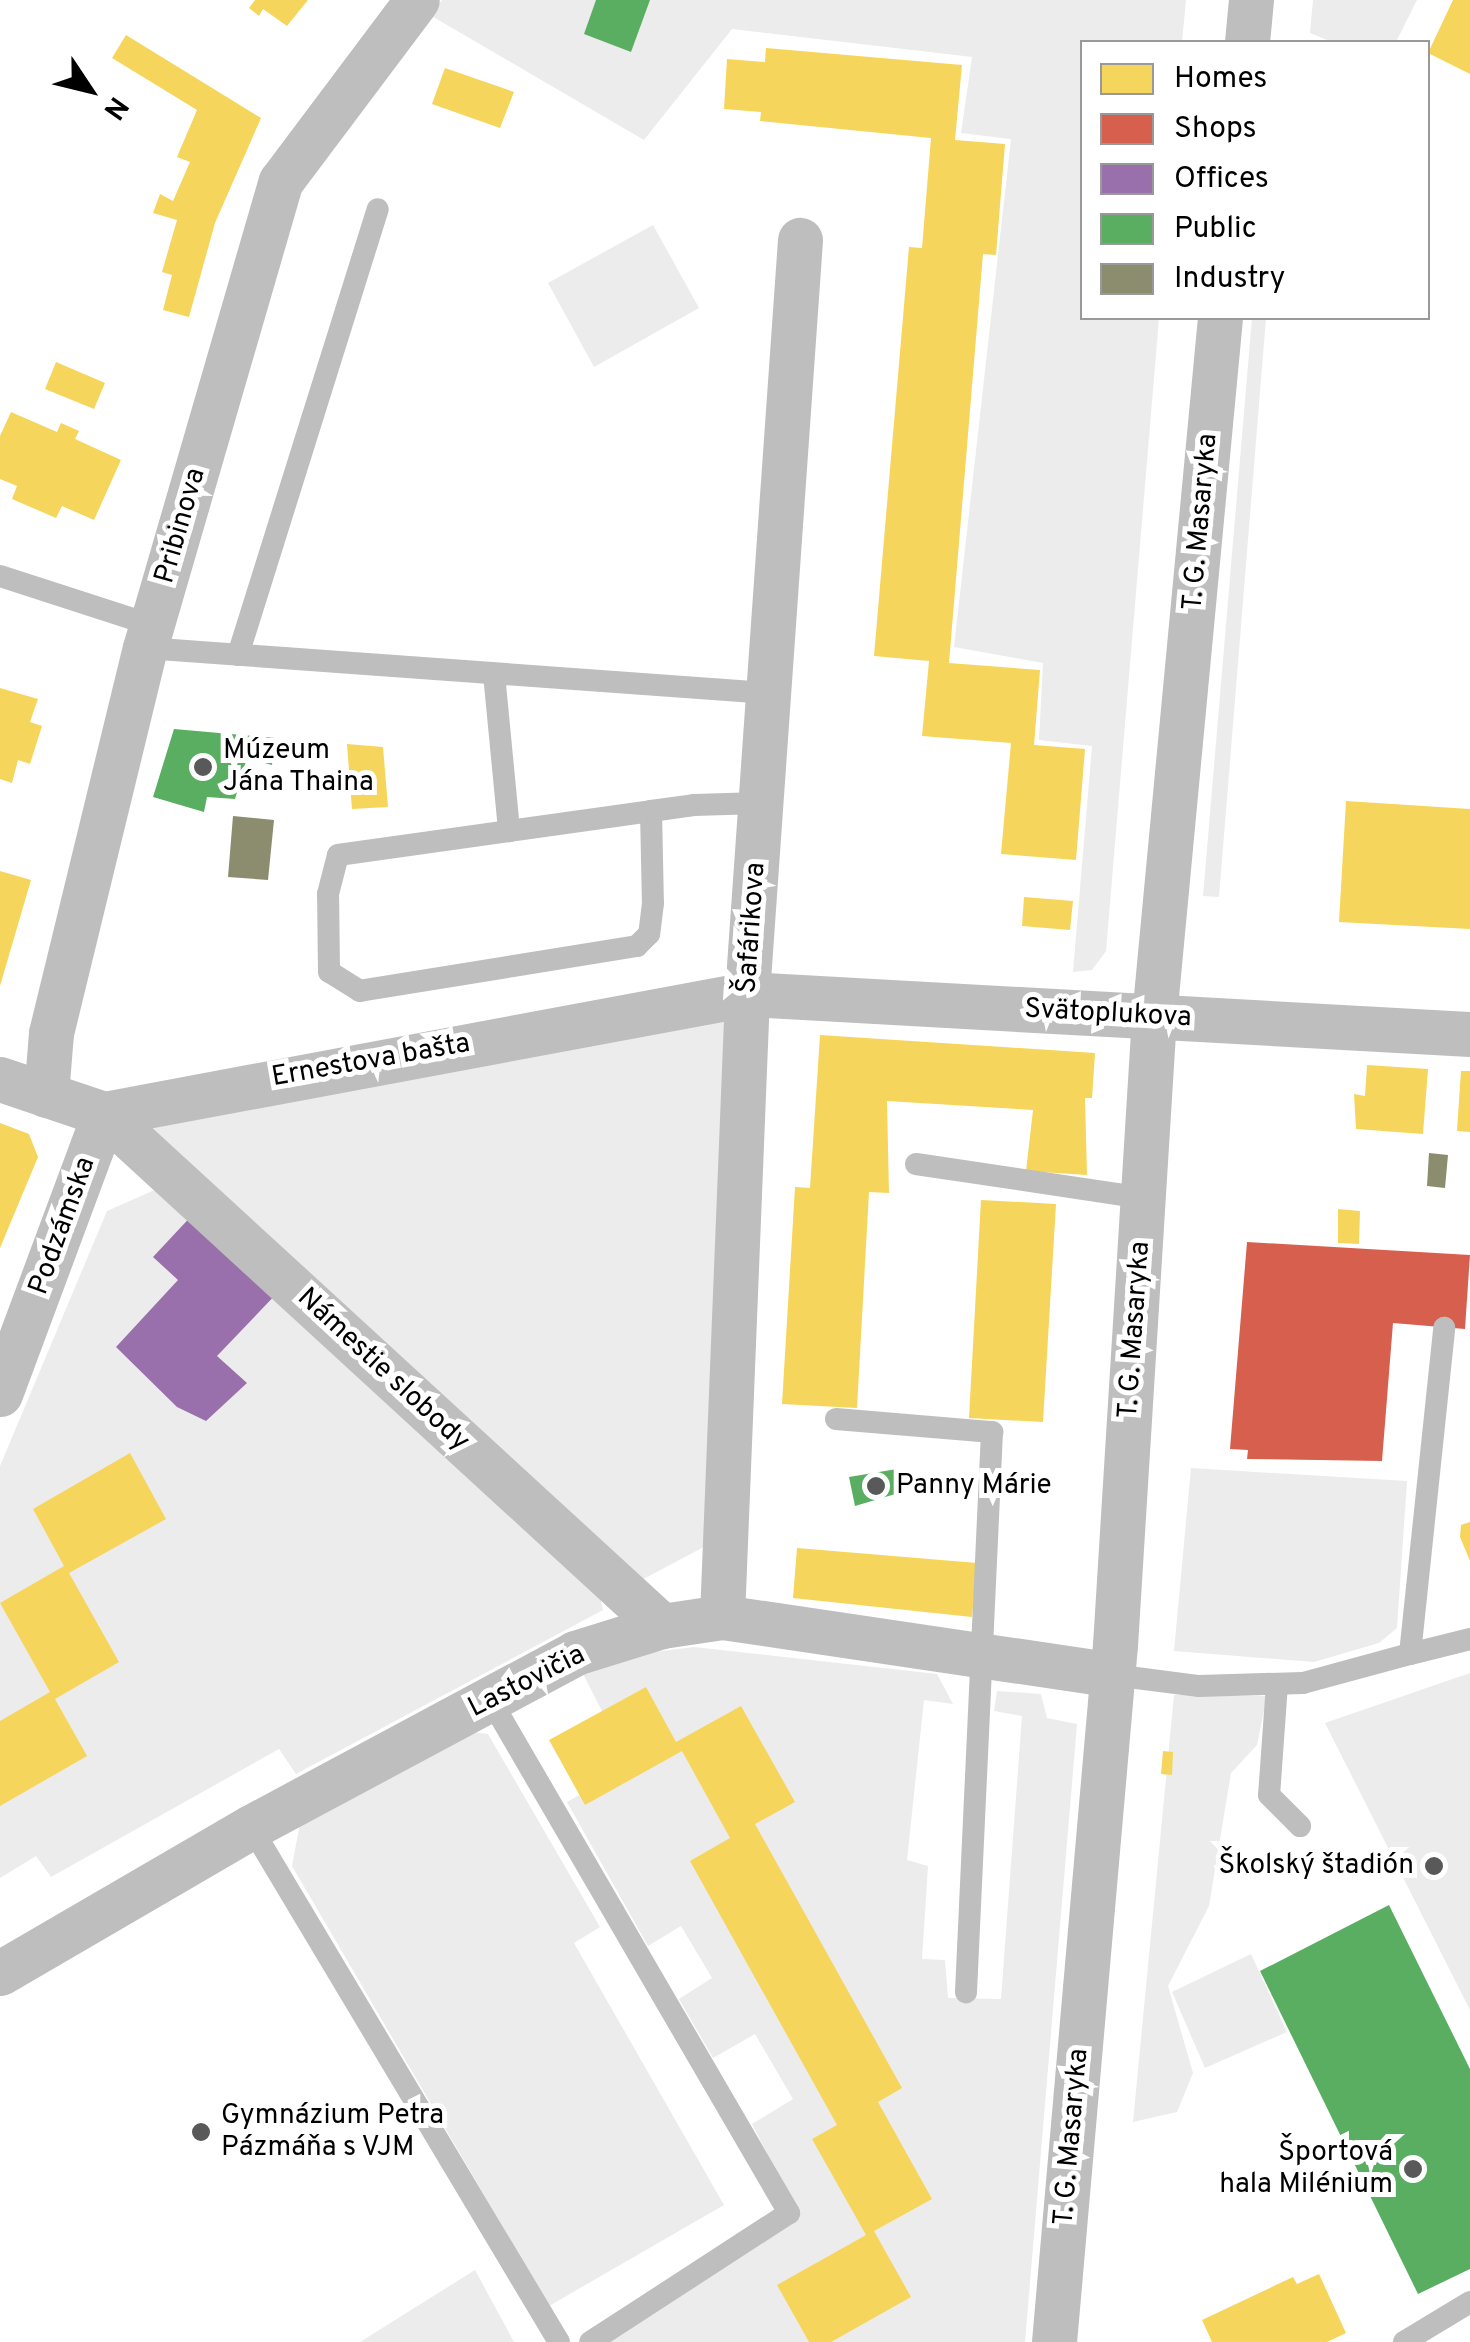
<!DOCTYPE html>
<meta charset="utf-8">
<style>
body{margin:0}
#map{position:relative;width:1470px;height:2342px;overflow:hidden;background:#fff;font-family:Overpass,sans-serif}
div>[style]{position:absolute}
[style*='--x']{left:calc(var(--x)*1px);top:calc(var(--y)*1px);width:calc(var(--w)*1px);rotate:calc(var(--a)*1deg)}
.green>*{inset:0;background:#ececec}
.homes>*{inset:0;background:#f6d55c}
.shops>*{inset:0;background:#d6604d}
.offices>*{inset:0;background:#9970ab}
.public>*{inset:0;background:#5aae61}
.industry>*{inset:0;background:#8c8c6e}
.lane>*{height:22px;margin:-11px;padding:0 11px;transform-origin:11px;border-radius:11px;background:#bebebe}
.street>*{height:45px;margin:-22.5px;padding:0 22.5px;transform-origin:22.5px;border-radius:22.5px;background:#bebebe}
.dots>*{width:28px;height:28px;translate:-50% -50%;box-sizing:border-box;border:5px solid #fff;border-radius:50%}
span{translate:-50% -50%;white-space:nowrap;text-align:center;line-height:1.15;-webkit-text-stroke:10px #fff;paint-order:stroke}
.street-label{font-size:28px;color:#000}
.poi-label{font-size:28px;color:#000}
.left{translate:0 -50%;text-align:left}
.right{translate:-100% -50%;text-align:right}
.legend{position:absolute;left:1080px;top:40px;width:350px;height:280px;box-sizing:border-box;background:#fff;border:2px solid #999;margin:0;padding:12px 18px;list-style:none;font-size:30px;color:#000}
.legend li{display:flex;align-items:center;gap:20px;height:50px}
.legend b{width:50px;border:2px solid #999}
.north{position:absolute;left:40px;top:40px;width:100px;height:100px;-webkit-text-stroke:8px #fff;paint-order:stroke;rotate:125deg;font-size:28px;font-weight:700;line-height:40px;text-align:center;color:#000}
.north::after{content:'';display:block;margin:auto;width:35px;height:45px;background:#000;clip-path:polygon(50% 0,100% 100%,50% 72%,0 100%)}
</style>
<div id="map">
<div class="green">
<div style="clip-path:polygon(442px 0,1186px 0,1182px 42px,1082px 42px,1082px 318px,1159px 318px,1106px 951px,1092px 970px,1073px 972px,1092px 746px,1039px 740px,1043px 663px,954px 647px,1011px 139px,961px 133px,972px 57px,732px 29px,644px 140px,430px 15px)"></div>
<div style="clip-path:polygon(1313px 0,1417px 0,1396px 42px,1332px 42px,1310px 33px)"></div>
<div style="clip-path:polygon(653px 225px,699px 308px,594px 367px,548px 283px)"></div>
<div style="clip-path:polygon(1252px 318px,1266px 318px,1219px 897px,1203px 896px)"></div>
<div style="clip-path:polygon(747px 994px,715px 1541px,634px 1584px,104px 1114px)"></div>
<div style="clip-path:polygon(159px 1188px,598px 1587px,603px 1610px,296px 1774px,279px 1749px,51px 1877px,36px 1856px,0 1878px,0 1466px,107px 1211px)"></div>
<div style="clip-path:polygon(1191px 1468px,1407px 1481px,1397px 1628px,1379px 1643px,1314px 1662px,1174px 1651px)"></div>
<div style="clip-path:polygon(694px 1647px,937px 1674px,953px 1704px,924px 1700px,907px 1860px,928px 1866px,922px 1959px,945px 1960px,948px 1998px,1001px 1999px,1022px 1716px,994px 1711px,997px 1691px,1041px 1694px,1047px 1718px,1077px 1724px,1025px 2342px,601px 2342px,800px 2218px,752px 2124px,793px 2099px,755px 2034px,713px 2058px,679px 1999px,712px 1978px,681px 1926px,648px 1946px,567px 1802px,630px 1766px,581px 1670px,596px 1659px)"></div>
<div style="clip-path:polygon(1470px 1673px,1470px 2010px,1325px 1723px)"></div>
<div style="clip-path:polygon(1174px 1695px,1267px 1696px,1257px 1745px,1231px 1773px,1209px 1906px,1168px 1986px,1193px 2073px,1177px 2112px,1133px 2122px)"></div>
<div style="clip-path:polygon(453px 1730px,488px 1734px,600px 1927px,574px 1943px,724px 2205px,549px 2306px,292px 1866px,301px 1818px)"></div>
<div style="clip-path:polygon(1251px 1954px,1287px 2032px,1205px 2068px,1172px 1992px)"></div>
<div style="clip-path:polygon(475px 2270px,514px 2342px,360px 2342px)"></div>
</div>
<div class="homes">
<div style="clip-path:polygon(255px 0,308px 0,287px 26px,263px 9px,259px 16px,249px 8px)"></div>
<div style="clip-path:polygon(1453px 0,1470px 0,1470px 74px,1428px 53px)"></div>
<div style="clip-path:polygon(126px 35px,261px 118px,215px 223px,189px 317px,163px 310px,172px 275px,162px 272px,177px 220px,153px 213px,160px 194px,173px 201px,190px 162px,177px 157px,197px 110px,112px 58px)"></div>
<div style="clip-path:polygon(766px 48px,962px 65px,955px 140px,1005px 144px,996px 255px,983px 254px,949px 663px,1040px 670px,1034px 745px,1085px 749px,1076px 860px,1001px 854px,1011px 743px,922px 736px,929px 661px,874px 656px,909px 247px,922px 248px,931px 138px,760px 121px,761px 112px,724px 109px,727px 59px,765px 62px)"></div>
<div style="clip-path:polygon(445px 68px,514px 92px,500px 128px,432px 104px)"></div>
<div style="clip-path:polygon(56px 362px,105px 383px,94px 409px,45px 389px)"></div>
<div style="clip-path:polygon(11px 412px,57px 432px,61px 423px,79px 431px,75px 439px,121px 460px,94px 520px,62px 506px,56px 518px,12px 499px,17px 486px,0 479px,0 436px)"></div>
<div style="clip-path:polygon(0 688px,38px 699px,30px 722px,42px 726px,30px 764px,18px 760px,12px 783px,0 779px)"></div>
<div style="clip-path:polygon(347px 744px,383px 747px,388px 807px,352px 809px)"></div>
<div style="clip-path:polygon(1346px 801px,1470px 809px,1470px 929px,1339px 922px)"></div>
<div style="clip-path:polygon(0 871px,31px 880px,0 986px)"></div>
<div style="clip-path:polygon(1024px 897px,1073px 901px,1070px 930px,1022px 926px)"></div>
<div style="clip-path:polygon(820px 1035px,1095px 1053px,1092px 1098px,1085px 1098px,1087px 1175px,1026px 1171px,1033px 1110px,887px 1101px,889px 1193px,869px 1192px,857px 1408px,782px 1404px,795px 1187px,810px 1188px)"></div>
<div style="clip-path:polygon(1367px 1065px,1428px 1069px,1423px 1134px,1356px 1129px,1354px 1094px,1365px 1096px)"></div>
<div style="clip-path:polygon(1461px 1071px,1470px 1071px,1470px 1132px,1457px 1131px)"></div>
<div style="clip-path:polygon(0 1123px,29px 1134px,38px 1157px,0 1248px)"></div>
<div style="clip-path:polygon(981px 1200px,1056px 1204px,1043px 1422px,969px 1418px)"></div>
<div style="clip-path:polygon(1338px 1209px,1360px 1211px,1359px 1244px,1338px 1243px)"></div>
<div style="clip-path:polygon(130px 1453px,166px 1519px,69px 1573px,119px 1662px,55px 1699px,87px 1756px,0 1806px,0 1721px,50px 1692px,0 1603px,64px 1566px,33px 1509px)"></div>
<div style="clip-path:polygon(1470px 1522px,1470px 1561px,1460px 1537px,1461px 1525px)"></div>
<div style="clip-path:polygon(797px 1548px,977px 1563px,972px 1617px,793px 1598px)"></div>
<div style="clip-path:polygon(646px 1687px,676px 1742px,741px 1706px,795px 1802px,755px 1824px,902px 2088px,878px 2102px,932px 2199px,874px 2231px,911px 2297px,831px 2342px,809px 2342px,777px 2285px,866px 2235px,812px 2139px,837px 2125px,690px 1861px,730px 1838px,682px 1751px,585px 1805px,549px 1740px)"></div>
<div style="clip-path:polygon(1163px 1751px,1173px 1752px,1172px 1775px,1161px 1774px)"></div>
<div style="clip-path:polygon(1319px 2274px,1346px 2333px,1327px 2342px,1212px 2342px,1202px 2320px,1293px 2277px,1297px 2284px)"></div>
</div>
<div class="shops">
<div style="clip-path:polygon(1247px 1242px,1470px 1255px,1465px 1329px,1393px 1323px,1382px 1461px,1247px 1459px,1248px 1450px,1230px 1449px)"></div>
</div>
<div class="offices">
<div style="clip-path:polygon(196px 1211px,280px 1290px,217px 1356px,247px 1383px,206px 1421px,177px 1407px,116px 1347px,178px 1280px,153px 1257px)"></div>
</div>
<div class="public">
<div style="clip-path:polygon(596px 0,650px 0,631px 52px,584px 34px)"></div>
<div style="clip-path:polygon(174px 729px,275px 738px,272px 765px,247px 758px,235px 799px,207px 797px,204px 812px,153px 797px)"></div>
<div style="clip-path:polygon(897px 1469px,902px 1492px,855px 1506px,849px 1477px)"></div>
<div style="clip-path:polygon(1389px 1905px,1470px 2069px,1470px 2269px,1418px 2294px,1260px 1971px)"></div>
</div>
<div class="industry">
<div style="clip-path:polygon(233px 816px,274px 820px,268px 880px,228px 877px)"></div>
<div style="clip-path:polygon(1429px 1153px,1448px 1155px,1445px 1188px,1427px 1186px)"></div>
</div>
<div class="lane">
<div style="--x:0;--y:576;--w:160;--a:17.9"></div>
<div style="--x:145;--y:648;--w:625;--a:4.13"></div>
<div style="--x:238;--y:655;--w:467;--a:-72.6"></div>
<div style="--x:494;--y:674;--w:158;--a:84.5"></div>
<div style="--x:651;--y:811;--w:92;--a:88.8"></div>
<div style="--x:653;--y:903;--w:31;--a:97"></div>
<div style="--x:649;--y:934;--w:17;--a:135"></div>
<div style="--x:637;--y:946;--w:281;--a:170.8"></div>
<div style="--x:360;--y:991;--w:36;--a:-148"></div>
<div style="--x:329;--y:972;--w:78;--a:-90.7"></div>
<div style="--x:328;--y:894;--w:40;--a:-75.6"></div>
<div style="--x:338;--y:855;--w:316;--a:-8"></div>
<div style="--x:651;--y:811;--w:43;--a:-7.9"></div>
<div style="--x:694;--y:805;--w:66;--a:-1.7"></div>
<div style="--x:916;--y:1164;--w:230;--a:8.5"></div>
<div style="--x:836;--y:1419;--w:157;--a:4.8"></div>
<div style="--x:992;--y:1432;--w:561;--a:92.66"></div>
<div style="--x:1410;--y:1654;--w:62;--a:-14"></div>
<div style="--x:1113;--y:1675;--w:87;--a:7.3"></div>
<div style="--x:1199;--y:1686;--w:104;--a:-1.7"></div>
<div style="--x:1303;--y:1683;--w:111;--a:-15.2"></div>
<div style="--x:1410;--y:1654;--w:328;--a:-84"></div>
<div style="--x:1277;--y:1684;--w:111;--a:94.1"></div>
<div style="--x:1269;--y:1795;--w:44;--a:45"></div>
<div style="--x:490;--y:1699;--w:595;--a:59.81"></div>
<div style="--x:789;--y:2213;--w:237;--a:147"></div>
<div style="--x:251;--y:1827;--w:600;--a:59.12"></div>
<div style="--x:1404;--y:2342;--w:77;--a:-31.2"></div>
</div>
<div class="street">
<div style="--x:1247;--y:42;--w:42;--a:-84.6"></div>
<div style="--x:0;--y:1079;--w:110;--a:18.6"></div>
<div style="--x:104;--y:1114;--w:654;--a:-10.57"></div>
<div style="--x:747;--y:994;--w:724;--a:3.17"></div>
<div style="--x:46;--y:1095;--w:62;--a:-85.4"></div>
<div style="--x:51;--y:1033;--w:396;--a:-76.3"></div>
<div style="--x:145;--y:648;--w:486;--a:-73.8"></div>
<div style="--x:281;--y:181;--w:226;--a:-53.1"></div>
<div style="--x:104;--y:1114;--w:757;--a:42.54"></div>
<div style="--x:0;--y:1394;--w:299;--a:-69.6"></div>
<div style="--x:722;--y:1617;--w:624;--a:-87.7"></div>
<div style="--x:747;--y:994;--w:756;--a:-85.98"></div>
<div style="--x:0;--y:1973;--w:290;--a:-30.2"></div>
<div style="--x:251;--y:1827;--w:368;--a:-28.2"></div>
<div style="--x:575;--y:1653;--w:91;--a:-17.2"></div>
<div style="--x:662;--y:1626;--w:61;--a:-8.5"></div>
<div style="--x:722;--y:1617;--w:395;--a:8.4"></div>
<div style="--x:1054;--y:2342;--w:700;--a:-85"></div>
<div style="--x:1115;--y:1645;--w:629;--a:-86.45"></div>
<div style="--x:1154;--y:1017;--w:702;--a:-84.61"></div>
</div>
<div class="dots">
<div style="left:203px;top:767px;background:#595959"></div>
<div style="left:876px;top:1486px;background:#595959"></div>
<div style="left:1434px;top:1866px;background:#595959"></div>
<div style="left:201px;top:2132px;background:#595959"></div>
<div style="left:1413px;top:2169px;background:#595959"></div>
</div>
<div class="street-label">
<span style="left:1201px;top:522px;rotate:-85deg">T. G. Masaryka</span>
<span style="left:181px;top:526px;rotate:-74deg">Pribinova</span>
<span style="left:752px;top:928px;rotate:-86deg">Šafárikova</span>
<span style="left:1108px;top:1014px;rotate:3deg">Svätoplukova</span>
<span style="left:371px;top:1061px;rotate:-10deg">Ernestova bašta</span>
<span style="left:63px;top:1226px;rotate:-70deg">Podzámska</span>
<span style="left:1135px;top:1330px;rotate:-86deg">T. G. Masaryka</span>
<span style="left:383px;top:1370px;rotate:43deg">Námestie slobody</span>
<span style="left:527px;top:1682px;rotate:-27deg">Lastovičia</span>
<span style="left:1072px;top:2137px;rotate:-85deg">T. G. Masaryka</span>
</div>
<div class="poi-label">
<span class="left" style="left:223px;top:767px">Múzeum<br>Jána Thaina</span>
<span class="left" style="left:896px;top:1486px">Panny Márie</span>
<span class="right" style="left:1414px;top:1866px">Školský štadión</span>
<span class="left" style="left:221px;top:2132px">Gymnázium Petra<br>Pázmáňa s VJM</span>
<span class="right" style="left:1393px;top:2169px">Športová<br>hala Milénium</span>
</div>
<ul class="legend">
<li><b style="height:28px;background:#f6d55c"></b>Homes</li>
<li><b style="height:28px;background:#d6604d"></b>Shops</li>
<li><b style="height:28px;background:#9970ab"></b>Offices</li>
<li><b style="height:28px;background:#5aae61"></b>Public</li>
<li><b style="height:28px;background:#8c8c6e"></b>Industry</li>
</ul>
<div class="north">N</div>
</div>
